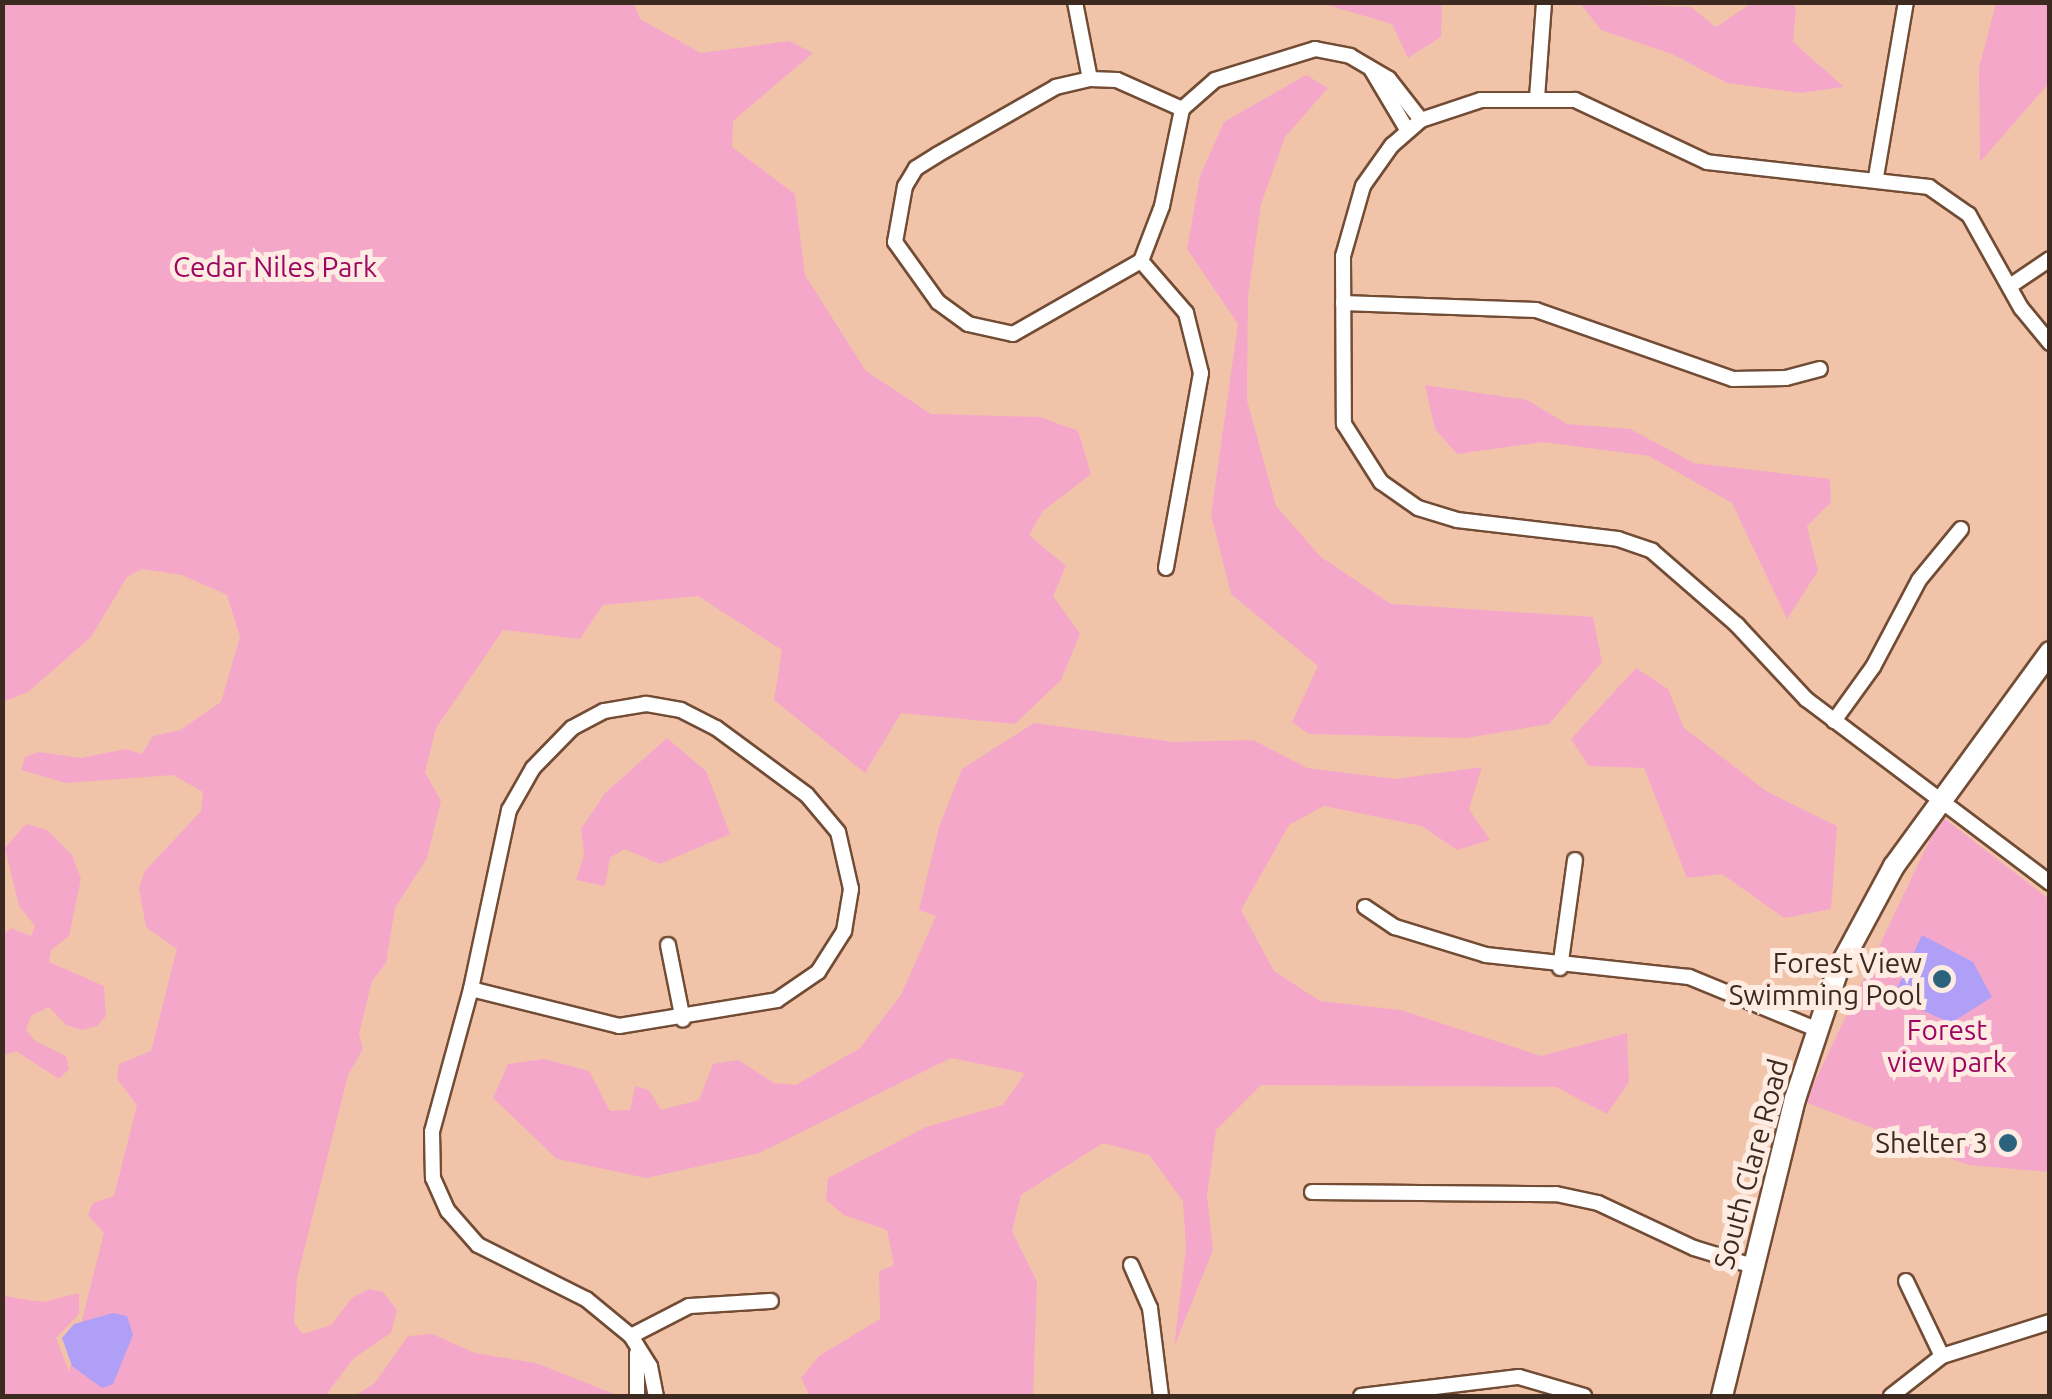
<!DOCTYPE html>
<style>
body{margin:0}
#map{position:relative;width:2052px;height:1399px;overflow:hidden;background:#f1c4aa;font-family:Ubuntu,sans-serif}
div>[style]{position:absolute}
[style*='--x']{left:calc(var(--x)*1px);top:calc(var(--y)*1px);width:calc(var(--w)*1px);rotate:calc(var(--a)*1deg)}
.green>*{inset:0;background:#f5a7c9}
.water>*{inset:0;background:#b09ff7}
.roads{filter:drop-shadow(2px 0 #724c34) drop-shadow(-2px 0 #724c34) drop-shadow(0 2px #724c34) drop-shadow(0 -2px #724c34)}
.street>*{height:14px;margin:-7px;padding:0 7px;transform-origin:7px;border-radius:7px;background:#fff}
.secondary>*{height:20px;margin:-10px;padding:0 10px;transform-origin:10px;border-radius:10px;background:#fff}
.dots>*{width:28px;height:28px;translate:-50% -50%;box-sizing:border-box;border:5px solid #feebe1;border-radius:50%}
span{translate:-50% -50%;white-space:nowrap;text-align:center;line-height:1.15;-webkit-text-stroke:10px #feebe1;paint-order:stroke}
.park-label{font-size:28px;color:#9d0762}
.poi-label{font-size:28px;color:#3c2a20}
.right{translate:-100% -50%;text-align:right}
.street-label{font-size:28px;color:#3c2a20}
.frame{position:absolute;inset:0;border:5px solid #3c2a20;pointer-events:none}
</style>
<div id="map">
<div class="green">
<div style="clip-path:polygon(3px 3px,634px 3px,640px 19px,701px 53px,789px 41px,813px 53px,733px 121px,732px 147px,795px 194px,805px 275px,866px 371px,931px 414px,1040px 417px,1078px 431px,1091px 474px,1043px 511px,1029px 535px,1066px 566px,1053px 596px,1080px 634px,1061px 680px,1015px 724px,901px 713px,865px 773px,774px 700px,782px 650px,698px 596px,603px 605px,580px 639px,503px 630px,436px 728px,425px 772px,441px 801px,427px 858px,395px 908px,386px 963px,372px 981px,359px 1034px,363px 1049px,348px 1075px,297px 1278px,294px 1323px,303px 1334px,331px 1325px,352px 1298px,369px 1289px,383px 1292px,397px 1310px,391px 1333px,354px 1358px,325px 1396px,3px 1396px,3px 1296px,43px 1302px,79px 1293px,79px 1314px,56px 1338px,69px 1372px,104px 1233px,88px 1215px,93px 1203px,114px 1196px,137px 1105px,117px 1079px,119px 1064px,151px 1051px,177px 949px,146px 927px,139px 888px,145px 871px,201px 811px,203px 792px,173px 775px,66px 783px,21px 770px,25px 757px,39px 752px,81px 758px,126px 749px,142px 754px,153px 736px,180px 730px,221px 702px,240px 637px,227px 595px,182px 575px,142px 569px,127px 577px,91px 637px,28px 692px,3px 702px)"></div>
<div style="clip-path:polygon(1320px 3px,1442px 3px,1441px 37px,1408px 58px,1392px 24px)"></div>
<div style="clip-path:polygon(1580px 3px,1691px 7px,1716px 27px,1752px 3px,1791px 3px,1796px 8px,1793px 42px,1844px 87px,1800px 93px,1727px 83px,1672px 54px,1601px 30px)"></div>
<div style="clip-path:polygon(1996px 3px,2049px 3px,2049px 83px,1980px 162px,1979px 68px)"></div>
<div style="clip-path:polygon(1306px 75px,1328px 88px,1285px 137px,1261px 204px,1248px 297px,1247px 400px,1276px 506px,1321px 557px,1391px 604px,1593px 617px,1602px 662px,1549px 724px,1466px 738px,1309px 734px,1292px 722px,1318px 666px,1231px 594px,1211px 515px,1238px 324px,1187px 249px,1200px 176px,1224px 122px)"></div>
<div style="clip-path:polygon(1425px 385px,1527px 400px,1567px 424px,1630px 429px,1694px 463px,1830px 479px,1831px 502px,1807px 526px,1818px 571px,1787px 619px,1732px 503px,1649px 456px,1543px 442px,1457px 454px,1435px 429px)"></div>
<div style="clip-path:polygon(1636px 668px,1668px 689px,1684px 728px,1766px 791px,1837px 826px,1831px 909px,1784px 918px,1722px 874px,1687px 878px,1644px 768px,1589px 766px,1571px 739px)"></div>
<div style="clip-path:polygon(1034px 723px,1174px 742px,1253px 740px,1307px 768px,1396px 779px,1482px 767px,1469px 809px,1490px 840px,1457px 850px,1422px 826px,1324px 806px,1289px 825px,1241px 910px,1274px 971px,1320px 1001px,1401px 1010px,1541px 1056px,1627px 1033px,1629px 1082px,1607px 1114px,1556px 1087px,1261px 1085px,1216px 1130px,1207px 1196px,1213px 1250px,1174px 1347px,1186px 1248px,1183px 1201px,1149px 1155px,1103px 1143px,1021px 1195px,1012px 1231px,1037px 1282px,1033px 1396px,810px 1396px,801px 1378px,819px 1356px,880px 1319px,879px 1271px,894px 1265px,887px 1230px,844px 1215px,826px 1200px,828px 1178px,926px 1127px,1003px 1105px,1025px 1073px,951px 1058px,759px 1153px,646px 1178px,557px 1159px,493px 1098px,508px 1064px,544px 1059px,589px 1071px,610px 1111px,630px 1110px,635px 1086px,649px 1090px,661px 1110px,699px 1100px,713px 1064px,738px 1060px,774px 1083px,796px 1085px,860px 1048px,901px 995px,936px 916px,919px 910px,939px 827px,962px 769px)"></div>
<div style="clip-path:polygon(667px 738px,706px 771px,730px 834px,660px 864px,624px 849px,610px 858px,605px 886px,576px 880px,584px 855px,581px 829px,605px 793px)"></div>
<div style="clip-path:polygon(1941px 816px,2049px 899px,2049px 1172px,1968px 1165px,1805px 1102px)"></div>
<div style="clip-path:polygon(26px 824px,47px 830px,72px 855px,81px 879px,69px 936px,51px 950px,49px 962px,104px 986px,106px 1016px,97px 1026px,82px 1030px,66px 1025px,49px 1007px,31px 1016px,26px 1030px,35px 1041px,66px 1056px,69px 1069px,59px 1079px,16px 1051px,3px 1056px,3px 934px,11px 928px,31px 936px,35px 926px,19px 906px,5px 848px)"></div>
<div style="clip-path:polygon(432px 1334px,475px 1353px,536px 1363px,619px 1396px,354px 1396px,375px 1383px,408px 1336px)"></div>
</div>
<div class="water">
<div style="clip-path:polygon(1922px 935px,1973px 962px,1992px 997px,1951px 1023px,1893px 997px)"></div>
<div style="clip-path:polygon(113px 1313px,127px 1316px,133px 1335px,113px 1384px,102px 1388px,72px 1366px,62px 1338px,74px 1324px)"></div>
</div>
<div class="roads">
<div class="street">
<div style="--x:1075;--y:2;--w:78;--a:79"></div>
<div style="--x:1090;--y:79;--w:27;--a:2"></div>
<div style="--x:1117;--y:80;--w:71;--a:24"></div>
<div style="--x:1182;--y:109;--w:44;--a:-41.3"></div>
<div style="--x:1215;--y:80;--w:105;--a:-17.2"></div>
<div style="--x:1315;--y:49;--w:36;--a:11"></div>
<div style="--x:1350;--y:56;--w:45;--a:30.5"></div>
<div style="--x:1389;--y:79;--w:52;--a:52"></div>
<div style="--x:1371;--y:69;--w:72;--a:59.2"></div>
<div style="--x:1090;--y:79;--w:35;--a:167"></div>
<div style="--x:1056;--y:87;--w:137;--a:150.3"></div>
<div style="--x:937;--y:155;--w:25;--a:148"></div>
<div style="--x:916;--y:168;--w:21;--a:121"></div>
<div style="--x:905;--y:186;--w:57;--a:100.1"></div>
<div style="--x:895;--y:242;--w:74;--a:54.4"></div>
<div style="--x:938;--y:302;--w:37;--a:36"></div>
<div style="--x:968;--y:324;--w:46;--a:12.5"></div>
<div style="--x:1013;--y:334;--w:147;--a:-29.7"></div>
<div style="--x:1141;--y:261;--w:59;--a:-69.1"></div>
<div style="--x:1162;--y:206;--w:99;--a:-78.3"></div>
<div style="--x:1537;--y:98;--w:96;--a:-85.8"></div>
<div style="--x:1876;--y:177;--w:178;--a:-80.3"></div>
<div style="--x:1141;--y:261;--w:69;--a:49.1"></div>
<div style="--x:1186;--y:313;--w:62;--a:76"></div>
<div style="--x:1201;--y:373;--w:198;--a:100.2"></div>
<div style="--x:2010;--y:286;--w:48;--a:-34"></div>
<div style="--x:1343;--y:303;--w:193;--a:2.1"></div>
<div style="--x:1536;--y:310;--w:209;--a:19.3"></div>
<div style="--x:1733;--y:379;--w:53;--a:-1.1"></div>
<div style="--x:1786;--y:378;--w:35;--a:-15"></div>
<div style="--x:2050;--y:343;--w:45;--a:-129.6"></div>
<div style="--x:2021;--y:308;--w:107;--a:-119.2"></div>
<div style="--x:1969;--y:215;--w:49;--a:-145"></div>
<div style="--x:1929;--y:187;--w:223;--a:-173.6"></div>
<div style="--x:1707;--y:162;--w:146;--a:-154.8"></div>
<div style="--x:1575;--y:100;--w:94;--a:180"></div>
<div style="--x:1481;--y:100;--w:63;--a:161.6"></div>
<div style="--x:1421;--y:120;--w:38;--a:139"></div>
<div style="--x:1392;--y:145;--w:50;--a:125.3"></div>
<div style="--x:1363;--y:186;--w:73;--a:105.9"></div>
<div style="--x:1343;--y:256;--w:168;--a:89.7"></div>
<div style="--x:1344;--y:424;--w:69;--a:57.5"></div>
<div style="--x:1381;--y:482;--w:45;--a:35.1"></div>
<div style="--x:1418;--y:508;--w:41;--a:17.1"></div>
<div style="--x:1457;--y:520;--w:162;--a:6.7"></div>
<div style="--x:1618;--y:539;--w:36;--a:19"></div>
<div style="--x:1652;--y:551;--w:113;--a:41"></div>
<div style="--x:1737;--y:625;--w:101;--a:47"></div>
<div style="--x:1806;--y:699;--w:306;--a:37"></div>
<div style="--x:1834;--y:721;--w:67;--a:-54.2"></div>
<div style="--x:1873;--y:667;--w:98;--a:-62.1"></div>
<div style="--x:1919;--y:580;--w:66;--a:-50.5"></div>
<div style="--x:1365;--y:907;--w:36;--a:34"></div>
<div style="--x:1395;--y:927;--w:95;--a:17.1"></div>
<div style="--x:1486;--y:955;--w:204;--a:6.2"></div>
<div style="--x:1689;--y:977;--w:137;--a:22.3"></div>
<div style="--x:668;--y:945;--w:76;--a:78.7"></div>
<div style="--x:1560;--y:968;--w:109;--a:-82.1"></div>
<div style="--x:471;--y:989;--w:153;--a:14"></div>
<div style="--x:619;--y:1026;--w:160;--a:-9.3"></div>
<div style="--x:777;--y:1000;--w:50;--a:-34.3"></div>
<div style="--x:818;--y:972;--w:49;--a:-57.6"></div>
<div style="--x:844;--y:931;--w:43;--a:-80.5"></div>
<div style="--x:851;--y:889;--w:58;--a:-102.8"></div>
<div style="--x:838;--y:832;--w:48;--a:-130"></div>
<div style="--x:807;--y:795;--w:113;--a:-143.6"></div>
<div style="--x:716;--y:728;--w:39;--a:-153"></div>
<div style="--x:681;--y:710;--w:36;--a:-170"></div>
<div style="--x:646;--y:704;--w:43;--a:170.5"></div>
<div style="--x:604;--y:711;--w:36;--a:152"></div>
<div style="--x:572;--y:728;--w:56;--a:134.3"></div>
<div style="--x:533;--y:768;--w:48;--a:119.7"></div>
<div style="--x:509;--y:810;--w:183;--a:102"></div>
<div style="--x:471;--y:989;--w:148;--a:105.3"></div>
<div style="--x:432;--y:1132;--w:46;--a:88.8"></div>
<div style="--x:433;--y:1178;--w:36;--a:66"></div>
<div style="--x:448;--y:1211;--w:45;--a:48.6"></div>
<div style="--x:478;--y:1245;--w:121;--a:26.6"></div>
<div style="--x:586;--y:1299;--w:58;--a:39.4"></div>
<div style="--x:631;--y:1336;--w:36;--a:58"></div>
<div style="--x:650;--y:1366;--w:31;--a:79"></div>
<div style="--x:1312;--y:1192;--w:244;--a:0.5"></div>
<div style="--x:1556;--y:1194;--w:43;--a:12.1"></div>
<div style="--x:1598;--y:1203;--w:106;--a:25.1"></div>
<div style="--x:1694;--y:1248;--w:62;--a:17"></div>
<div style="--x:1131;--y:1265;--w:47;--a:66.2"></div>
<div style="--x:1150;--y:1308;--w:89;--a:82.9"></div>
<div style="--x:1906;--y:1281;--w:83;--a:64.4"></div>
<div style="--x:631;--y:1336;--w:65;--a:-27.3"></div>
<div style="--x:689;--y:1306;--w:82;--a:-3.5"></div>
<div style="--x:637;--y:1396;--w:43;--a:-90"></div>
<div style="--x:1361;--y:1396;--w:159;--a:-6.9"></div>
<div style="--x:1519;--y:1377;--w:68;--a:16.3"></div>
<div style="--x:1891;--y:1396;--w:65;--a:-38.1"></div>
<div style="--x:1942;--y:1356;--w:113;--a:-17.5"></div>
</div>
<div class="secondary">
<div style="--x:1722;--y:1396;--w:306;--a:-76.2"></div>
<div style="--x:1795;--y:1099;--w:136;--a:-71.6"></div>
<div style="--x:1838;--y:970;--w:118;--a:-61.7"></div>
<div style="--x:1894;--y:866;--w:265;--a:-53.9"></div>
</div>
</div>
<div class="dots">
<div style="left:1942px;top:979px;background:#2b627d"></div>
<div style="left:2008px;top:1143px;background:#2b627d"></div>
</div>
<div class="park-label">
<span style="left:275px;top:267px">Cedar Niles Park</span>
<span style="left:1947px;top:1046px">Forest<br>view park</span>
</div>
<div class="poi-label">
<span class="right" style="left:1922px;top:979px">Forest View<br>Swimming Pool</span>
<span class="right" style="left:1988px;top:1143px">Shelter 3</span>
</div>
<div class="street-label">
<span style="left:1751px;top:1164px;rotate:-75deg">South Clare Road</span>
</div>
<div class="frame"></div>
</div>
